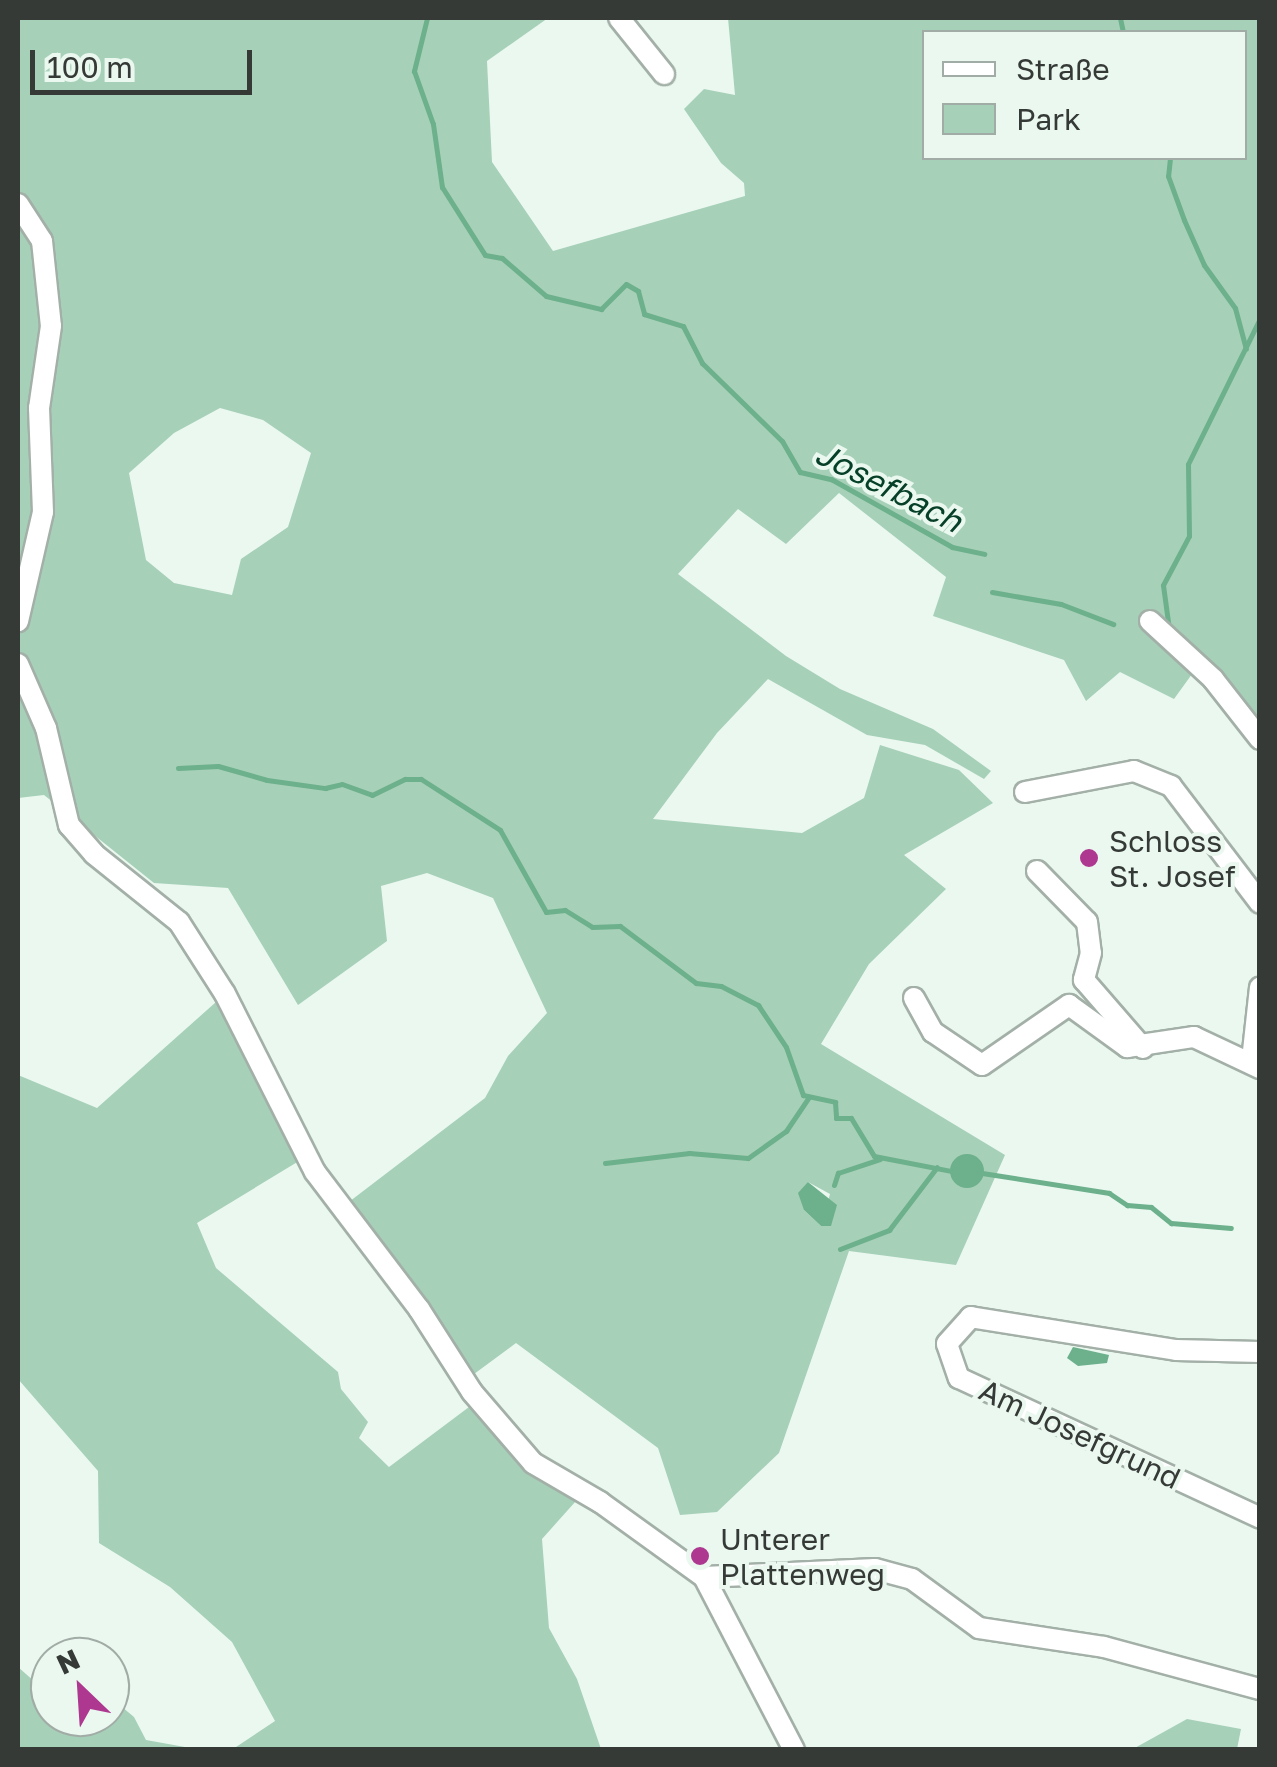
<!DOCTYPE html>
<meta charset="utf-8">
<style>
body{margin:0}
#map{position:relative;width:1277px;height:1767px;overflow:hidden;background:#eaf8f0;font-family:"Golos Text",sans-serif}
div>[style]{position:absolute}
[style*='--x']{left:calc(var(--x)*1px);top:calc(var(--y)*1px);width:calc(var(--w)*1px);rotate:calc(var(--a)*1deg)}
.green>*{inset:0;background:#a7d0b8}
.water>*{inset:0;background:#6cb08c}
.round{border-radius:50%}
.stream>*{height:5px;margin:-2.5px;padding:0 2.5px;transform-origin:2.5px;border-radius:2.5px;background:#6cb08c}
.roads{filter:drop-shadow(2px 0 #a3b0a8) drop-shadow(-2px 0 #a3b0a8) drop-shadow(0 2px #a3b0a8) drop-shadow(0 -2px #a3b0a8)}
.minor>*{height:20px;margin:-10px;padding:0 10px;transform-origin:10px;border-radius:10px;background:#fff}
.dots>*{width:28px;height:28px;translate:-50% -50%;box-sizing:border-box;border:5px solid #eaf8f0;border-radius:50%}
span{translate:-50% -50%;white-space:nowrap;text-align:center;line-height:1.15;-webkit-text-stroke:8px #eaf8f0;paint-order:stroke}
.poi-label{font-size:30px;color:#353a37}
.left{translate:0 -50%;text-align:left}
.street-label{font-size:30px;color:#353a37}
.water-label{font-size:32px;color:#064028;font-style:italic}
.frame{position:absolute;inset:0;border:20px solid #353a37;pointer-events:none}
.legend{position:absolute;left:922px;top:30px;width:325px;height:130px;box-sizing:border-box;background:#eaf8f0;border:2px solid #a2aca6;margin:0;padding:12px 18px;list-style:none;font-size:30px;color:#353a37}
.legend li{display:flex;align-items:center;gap:20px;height:50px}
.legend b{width:50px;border:2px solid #a2aca6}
.north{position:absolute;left:30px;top:1637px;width:100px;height:100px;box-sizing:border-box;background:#eaf8f0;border:2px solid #a2aca6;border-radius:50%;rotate:335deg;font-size:28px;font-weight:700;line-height:40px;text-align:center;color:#353a37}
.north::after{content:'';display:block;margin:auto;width:35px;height:45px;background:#ae388f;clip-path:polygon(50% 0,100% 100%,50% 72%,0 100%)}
.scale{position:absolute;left:30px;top:50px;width:222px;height:45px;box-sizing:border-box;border:5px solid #353a37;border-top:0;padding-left:12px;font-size:30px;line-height:35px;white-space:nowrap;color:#353a37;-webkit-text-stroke:8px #eaf8f0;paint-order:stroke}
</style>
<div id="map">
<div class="green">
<div style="clip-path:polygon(evenodd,18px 18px,548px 18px,487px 61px,492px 162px,553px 251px,745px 196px,744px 183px,721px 163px,684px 109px,704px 89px,735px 95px,728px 18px,1259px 18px,1259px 724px,1200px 663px,1174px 699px,1120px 672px,1086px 701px,1064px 660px,933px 616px,946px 577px,839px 493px,786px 544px,738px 509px,678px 574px,786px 656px,840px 689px,933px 729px,991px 771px,984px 779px,925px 745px,867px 735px,768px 679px,717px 733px,653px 819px,802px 833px,864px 798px,880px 745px,959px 770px,993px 803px,904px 855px,946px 889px,869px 964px,821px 1044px,1005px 1155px,956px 1265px,849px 1251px,779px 1453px,717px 1512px,680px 1515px,658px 1448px,516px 1343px,470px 1377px,533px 1463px,584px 1492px,542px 1539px,549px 1628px,577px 1679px,601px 1749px,233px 1749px,275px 1721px,232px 1642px,170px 1587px,99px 1543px,98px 1471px,18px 1379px,18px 1075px,97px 1108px,225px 994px,299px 1161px,197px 1223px,216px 1268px,338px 1372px,341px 1389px,368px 1422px,359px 1438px,389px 1467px,473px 1404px,341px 1208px,485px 1098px,508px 1056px,547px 1013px,493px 898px,427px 873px,381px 886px,387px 941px,298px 1005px,228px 888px,154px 883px,44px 795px,18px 798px,18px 18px,924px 32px,1244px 32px,1244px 158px,924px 158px,924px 32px,18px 18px,220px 408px,263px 420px,311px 453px,288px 527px,241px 559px,232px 595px,174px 583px,146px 560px,129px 473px,174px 433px,220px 408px,18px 18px,808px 1182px,830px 1194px,821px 1226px,804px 1210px,808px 1182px)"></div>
<div style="clip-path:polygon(18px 1667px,43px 1689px,50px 1717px,110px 1717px,110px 1697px,134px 1717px,146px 1740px,196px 1749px,18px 1749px)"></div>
<div style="clip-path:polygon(1187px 1719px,1241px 1729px,1237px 1749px,1133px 1749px)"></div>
</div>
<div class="water">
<div class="round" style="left:950px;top:1154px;width:34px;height:34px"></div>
<div style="clip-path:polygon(808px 1182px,837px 1205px,831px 1226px,821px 1226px,804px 1210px,798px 1193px)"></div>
<div style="clip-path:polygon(1073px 1347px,1109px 1355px,1107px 1363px,1078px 1366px,1067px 1358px)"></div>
</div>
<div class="stream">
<div style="--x:427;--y:18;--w:55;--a:103.8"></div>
<div style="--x:414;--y:71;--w:56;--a:70.3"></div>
<div style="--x:433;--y:124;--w:64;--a:81.9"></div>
<div style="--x:442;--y:187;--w:80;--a:57.7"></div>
<div style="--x:485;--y:255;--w:17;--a:10"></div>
<div style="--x:502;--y:258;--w:58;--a:40.8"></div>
<div style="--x:546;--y:296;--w:57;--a:13.3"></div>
<div style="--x:601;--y:309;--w:35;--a:-45"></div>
<div style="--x:626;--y:284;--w:14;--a:30"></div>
<div style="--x:638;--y:291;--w:24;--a:75"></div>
<div style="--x:644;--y:314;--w:41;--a:17.1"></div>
<div style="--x:683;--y:326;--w:42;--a:62.8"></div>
<div style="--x:702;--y:363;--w:112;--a:44.3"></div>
<div style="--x:782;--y:441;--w:36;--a:60"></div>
<div style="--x:800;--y:472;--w:32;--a:13"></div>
<div style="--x:831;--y:479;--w:139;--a:29.3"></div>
<div style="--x:952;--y:547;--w:33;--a:12"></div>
<div style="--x:1120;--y:18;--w:14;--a:78"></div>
<div style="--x:1170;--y:158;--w:18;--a:96"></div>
<div style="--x:1168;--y:176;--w:47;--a:70"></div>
<div style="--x:1184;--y:220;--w:49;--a:66"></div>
<div style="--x:1204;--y:265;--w:53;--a:54.2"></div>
<div style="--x:1235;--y:308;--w:42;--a:75"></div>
<div style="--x:992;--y:592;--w:70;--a:9.9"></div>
<div style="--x:1061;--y:604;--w:56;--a:21"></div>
<div style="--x:1169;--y:629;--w:44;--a:-97.8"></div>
<div style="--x:1163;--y:585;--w:55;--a:-62"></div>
<div style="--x:1189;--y:536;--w:72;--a:-90.8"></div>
<div style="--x:1188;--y:464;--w:163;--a:-63.7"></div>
<div style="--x:178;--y:768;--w:40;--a:-2.9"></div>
<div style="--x:218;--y:766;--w:51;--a:15.9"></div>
<div style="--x:267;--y:780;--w:59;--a:7.9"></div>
<div style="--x:325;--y:788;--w:17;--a:-13"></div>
<div style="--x:342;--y:784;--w:32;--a:20"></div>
<div style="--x:372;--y:795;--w:37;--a:-26"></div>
<div style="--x:405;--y:779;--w:16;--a:0"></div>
<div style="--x:421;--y:779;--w:94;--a:32.8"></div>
<div style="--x:500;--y:830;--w:94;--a:60.7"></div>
<div style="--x:546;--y:912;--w:19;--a:-6"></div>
<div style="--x:565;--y:910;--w:32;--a:32"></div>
<div style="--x:592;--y:927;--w:28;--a:-2"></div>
<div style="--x:620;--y:926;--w:95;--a:36.9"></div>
<div style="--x:696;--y:983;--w:25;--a:7"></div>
<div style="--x:721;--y:986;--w:42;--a:27.2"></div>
<div style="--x:758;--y:1005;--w:50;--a:56.3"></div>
<div style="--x:786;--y:1047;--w:51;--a:70.5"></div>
<div style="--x:803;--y:1095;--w:33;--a:12"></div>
<div style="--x:835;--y:1102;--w:16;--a:86"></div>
<div style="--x:836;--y:1118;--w:15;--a:0"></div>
<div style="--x:851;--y:1118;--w:44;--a:58.8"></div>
<div style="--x:874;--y:1156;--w:78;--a:11"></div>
<div style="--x:605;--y:1163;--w:85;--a:-6.8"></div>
<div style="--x:689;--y:1153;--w:59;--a:4.8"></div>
<div style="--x:748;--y:1158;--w:47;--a:-35.4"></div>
<div style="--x:786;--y:1131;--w:40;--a:-56"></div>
<div style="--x:982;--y:1173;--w:129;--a:8.9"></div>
<div style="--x:1109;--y:1193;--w:22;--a:34"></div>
<div style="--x:1127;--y:1205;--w:24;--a:5"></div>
<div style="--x:1151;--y:1207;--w:26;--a:39"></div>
<div style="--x:1171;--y:1223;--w:60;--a:4.8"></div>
<div style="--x:834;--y:1185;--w:13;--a:-72"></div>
<div style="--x:838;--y:1173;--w:44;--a:-18.4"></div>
<div style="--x:840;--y:1249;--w:53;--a:-21.2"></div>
<div style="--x:889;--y:1230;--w:79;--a:-52.7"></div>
</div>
<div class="roads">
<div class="minor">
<div style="--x:619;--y:18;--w:72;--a:51.2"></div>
<div style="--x:18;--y:204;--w:44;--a:57"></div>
<div style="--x:42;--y:241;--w:85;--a:84"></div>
<div style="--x:51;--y:326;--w:83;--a:98.3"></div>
<div style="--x:39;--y:408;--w:104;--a:87.8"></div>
<div style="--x:43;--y:512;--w:112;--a:102.9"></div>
<div style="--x:1150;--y:621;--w:86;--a:42.6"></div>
<div style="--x:1213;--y:679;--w:76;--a:51.9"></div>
<div style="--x:18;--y:664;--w:70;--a:66.4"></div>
<div style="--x:46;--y:728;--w:100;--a:76.7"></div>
<div style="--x:69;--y:825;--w:38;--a:49"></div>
<div style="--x:94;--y:854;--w:109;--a:38.7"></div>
<div style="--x:179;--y:922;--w:85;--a:57.4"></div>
<div style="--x:225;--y:994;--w:199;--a:63.2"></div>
<div style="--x:315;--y:1172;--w:172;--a:52.8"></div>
<div style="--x:419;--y:1309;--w:98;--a:57.4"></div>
<div style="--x:472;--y:1392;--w:94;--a:49.3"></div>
<div style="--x:533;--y:1463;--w:78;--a:30.2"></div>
<div style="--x:600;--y:1502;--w:128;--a:35.8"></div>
<div style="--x:704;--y:1577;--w:195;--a:62.5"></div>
<div style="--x:1025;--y:792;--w:111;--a:-10.9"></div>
<div style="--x:1134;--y:771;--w:40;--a:22"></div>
<div style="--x:1171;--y:786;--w:147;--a:52.7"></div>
<div style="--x:1037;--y:871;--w:71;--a:45.6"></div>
<div style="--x:1087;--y:922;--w:31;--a:83"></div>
<div style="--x:1091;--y:953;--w:28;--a:105"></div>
<div style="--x:1084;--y:980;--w:90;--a:49.1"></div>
<div style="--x:914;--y:998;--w:39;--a:61"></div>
<div style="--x:933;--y:1032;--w:59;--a:34"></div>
<div style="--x:982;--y:1065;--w:106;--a:-34.6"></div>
<div style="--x:1069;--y:1005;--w:72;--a:35.9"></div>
<div style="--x:1127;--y:1047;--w:68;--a:-8.5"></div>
<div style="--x:1194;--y:1037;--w:73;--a:25.2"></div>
<div style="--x:1252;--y:1060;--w:73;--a:-83.7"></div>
<div style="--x:1260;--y:1352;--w:84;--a:-178.6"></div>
<div style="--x:1176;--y:1350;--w:208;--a:-170.9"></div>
<div style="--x:971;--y:1317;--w:36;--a:132"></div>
<div style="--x:947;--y:1344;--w:36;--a:71"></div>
<div style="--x:959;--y:1378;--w:332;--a:24.9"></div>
<div style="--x:704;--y:1577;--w:171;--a:-2.7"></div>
<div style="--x:875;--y:1569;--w:38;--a:15"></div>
<div style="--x:912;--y:1579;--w:83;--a:36.2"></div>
<div style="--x:979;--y:1628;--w:126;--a:8.6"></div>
<div style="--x:1104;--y:1647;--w:162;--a:15.1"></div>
</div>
</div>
<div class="dots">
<div style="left:1089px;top:858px;background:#ae388f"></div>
<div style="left:700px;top:1556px;background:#ae388f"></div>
</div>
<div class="poi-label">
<span class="left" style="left:1109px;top:858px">Schloss<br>St. Josef</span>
<span class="left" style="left:720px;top:1556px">Unterer<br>Plattenweg</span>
</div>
<div class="street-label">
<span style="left:1080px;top:1434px;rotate:25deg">Am Josefgrund</span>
</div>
<div class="water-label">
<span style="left:889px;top:487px;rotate:27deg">Josefbach</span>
</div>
<div class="frame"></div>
<ul class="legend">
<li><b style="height:12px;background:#fff"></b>Straße</li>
<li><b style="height:28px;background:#a7d0b8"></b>Park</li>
</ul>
<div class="north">N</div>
<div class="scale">100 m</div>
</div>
